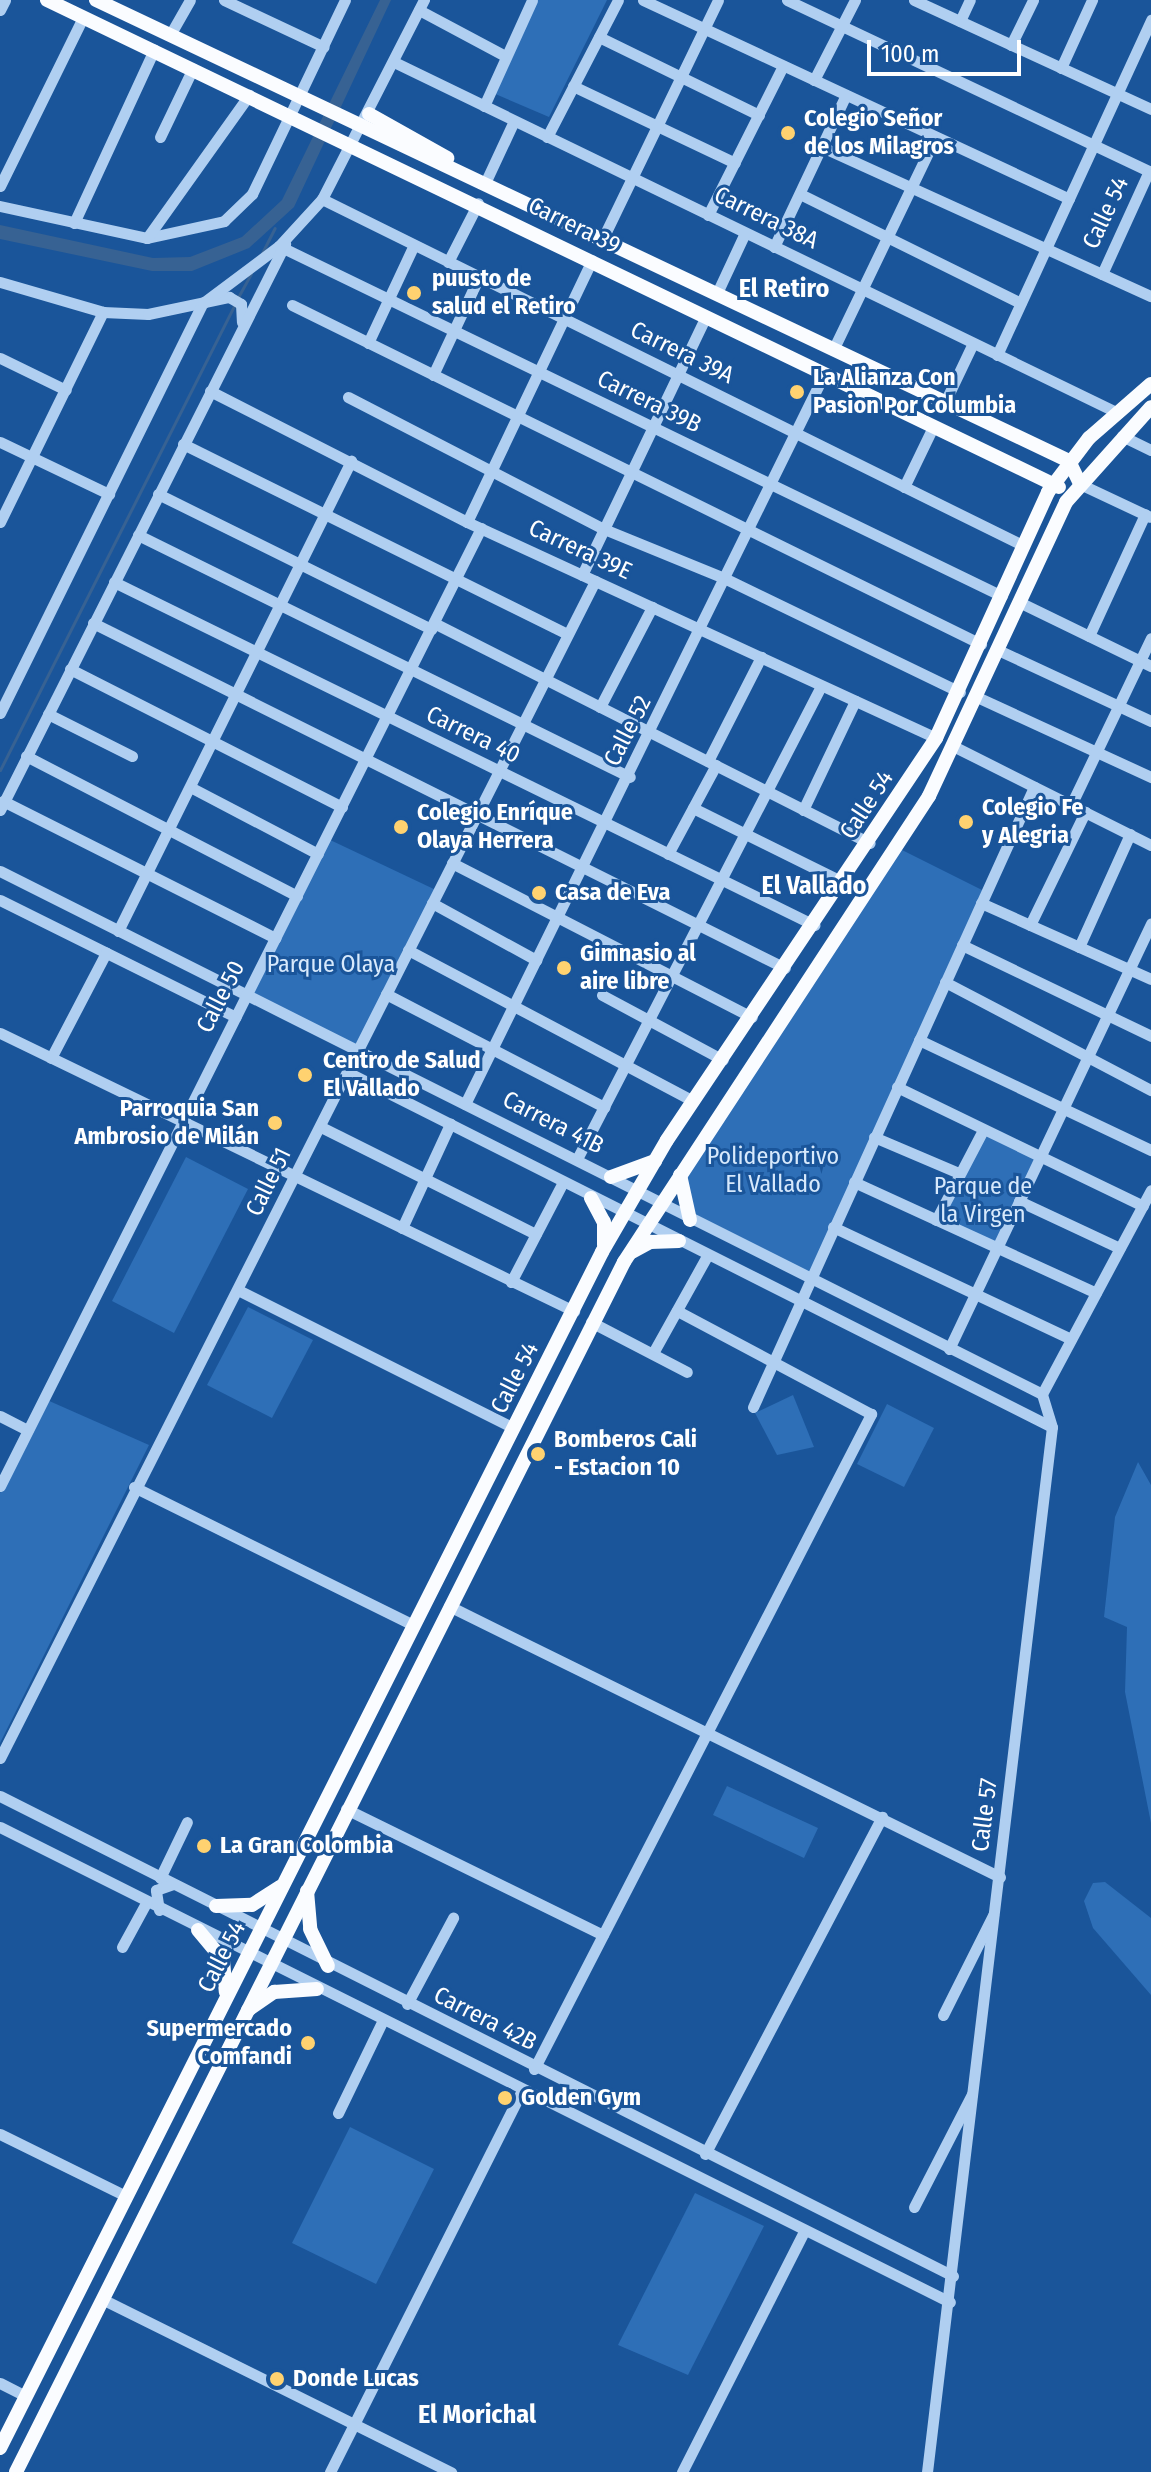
<!DOCTYPE html>
<meta charset="utf-8">
<style>
body{margin:0}
#map{position:relative;width:1151px;height:2472px;overflow:hidden;background:#1a559a;font-family:"Fira Sans Condensed",sans-serif}
div>[style]{position:absolute}
[style*='--x']{left:calc(var(--x)*1px);top:calc(var(--y)*1px);width:calc(var(--w)*1px);rotate:calc(var(--a)*1deg)}
.green>*{inset:0;background:#2e6fb7}
.water>*{inset:0;background:#376293}
.stream>*{height:3px;margin:-1.5px;padding:0 1.5px;transform-origin:1.5px;border-radius:1.5px;background:#376293}
.minor>*{height:11px;margin:-5.5px;padding:0 5.5px;transform-origin:5.5px;border-radius:5.5px;background:#b0cff1}
.major>*{height:14px;margin:-7px;padding:0 7px;transform-origin:7px;border-radius:7px;background:#fafcff}
.dots>*{width:22px;height:22px;translate:-50% -50%;box-sizing:border-box;border:4px solid #1a559a;border-radius:50%}
span{translate:-50% -50%;white-space:nowrap;text-align:center;line-height:1.15;-webkit-text-stroke:6px #1a559a;paint-order:stroke}
.poi-label{font-size:24px;color:#fff;font-weight:700}
.left{translate:0 -50%;text-align:left}
.right{translate:-100% -50%;text-align:right}
.street-label{font-size:24px;color:#fff}
.park-label{font-size:24px;color:#d7e9fc}
.neighbourhood-label{font-size:26px;color:#fff;font-weight:700}
.scale{position:absolute;left:867px;top:40px;width:154px;height:36px;box-sizing:border-box;border:4px solid #fff;border-top:0;padding-left:10px;font-size:24px;line-height:28px;white-space:nowrap;color:#fff;-webkit-text-stroke:6px #1a559a;paint-order:stroke}
</style>
<div id="map">
<div class="green">
<div style="clip-path:polygon(537px 0,607px 0,549px 117px,493px 93px)"></div>
<div style="clip-path:polygon(326px 838px,438px 891px,358px 1051px,247px 996px)"></div>
<div style="clip-path:polygon(898px 848px,986px 892px,809px 1279px,684px 1210px,688px 1155px)"></div>
<div style="clip-path:polygon(983px 1130px,1040px 1157px,997px 1247px,936px 1220px)"></div>
<div style="clip-path:polygon(186px 1157px,248px 1189px,174px 1333px,112px 1301px)"></div>
<div style="clip-path:polygon(248px 1307px,313px 1340px,272px 1418px,207px 1385px)"></div>
<div style="clip-path:polygon(793px 1395px,814px 1447px,777px 1455px,755px 1413px)"></div>
<div style="clip-path:polygon(47px 1400px,149px 1445px,0 1743px,0 1493px)"></div>
<div style="clip-path:polygon(887px 1404px,934px 1428px,904px 1487px,857px 1464px)"></div>
<div style="clip-path:polygon(1138px 1462px,1151px 1485px,1151px 1823px,1125px 1692px,1127px 1627px,1104px 1617px,1115px 1517px)"></div>
<div style="clip-path:polygon(727px 1786px,818px 1828px,804px 1858px,713px 1815px)"></div>
<div style="clip-path:polygon(1105px 1882px,1151px 1918px,1151px 1995px,1093px 1928px,1084px 1901px,1093px 1883px)"></div>
<div style="clip-path:polygon(350px 2127px,434px 2169px,376px 2284px,292px 2243px)"></div>
<div style="clip-path:polygon(695px 2193px,764px 2226px,688px 2375px,618px 2345px)"></div>
</div>
<div class="water">
<div style="clip-path:polygon(380px 0,391px 0,294px 207px,249px 248px,192px 271px,152px 271px,0 239px,0 225px,153px 258px,190px 257px,242px 237px,282px 200px)"></div>
</div>
<div class="stream">
<div style="--x:262;--y:253;--w:28;--a:-63"></div>
<div style="--x:237;--y:299;--w:29;--a:-61"></div>
<div style="--x:0;--y:770;--w:520;--a:-63.24"></div>
</div>
<div class="minor">
<div style="--x:224;--y:0;--w:110;--a:25.2"></div>
<div style="--x:643;--y:0;--w:470;--a:25"></div>
<div style="--x:787;--y:0;--w:403;--a:25.3"></div>
<div style="--x:914;--y:0;--w:261;--a:24.7"></div>
<div style="--x:0;--y:10;--w:11;--a:-63"></div>
<div style="--x:419;--y:10;--w:98;--a:28.1"></div>
<div style="--x:960;--y:21;--w:23;--a:-65"></div>
<div style="--x:170;--y:35;--w:40;--a:-60.3"></div>
<div style="--x:599;--y:37;--w:178;--a:26"></div>
<div style="--x:1011;--y:45;--w:50;--a:-63.9"></div>
<div style="--x:394;--y:62;--w:805;--a:25.86"></div>
<div style="--x:1061;--y:68;--w:75;--a:-65.5"></div>
<div style="--x:814;--y:80;--w:90;--a:-62.9"></div>
<div style="--x:573;--y:86;--w:179;--a:25.4"></div>
<div style="--x:484;--y:106;--w:116;--a:-65.6"></div>
<div style="--x:160;--y:137;--w:76;--a:-64.4"></div>
<div style="--x:547;--y:137;--w:154;--a:-62.6"></div>
<div style="--x:822;--y:147;--w:361;--a:24.4"></div>
<div style="--x:486;--y:181;--w:66;--a:-65"></div>
<div style="--x:0;--y:186;--w:188;--a:-63.8"></div>
<div style="--x:800;--y:194;--w:246;--a:26.3"></div>
<div style="--x:322;--y:199;--w:783;--a:26.3"></div>
<div style="--x:0;--y:206;--w:150;--a:12.3"></div>
<div style="--x:147;--y:238;--w:79;--a:-12.4"></div>
<div style="--x:224;--y:221;--w:39;--a:-44"></div>
<div style="--x:252;--y:194;--w:215;--a:-64.4"></div>
<div style="--x:708;--y:215;--w:167;--a:-63.3"></div>
<div style="--x:74;--y:223;--w:191;--a:-65.2"></div>
<div style="--x:147;--y:238;--w:176;--a:-54.5"></div>
<div style="--x:603;--y:238;--w:264;--a:-64.2"></div>
<div style="--x:279;--y:246;--w:803;--a:25.83"></div>
<div style="--x:774;--y:247;--w:168;--a:-64.7"></div>
<div style="--x:448;--y:262;--w:66;--a:-63"></div>
<div style="--x:1102;--y:274;--w:113;--a:-65.5"></div>
<div style="--x:0;--y:282;--w:107;--a:16.2"></div>
<div style="--x:103;--y:312;--w:45;--a:2.5"></div>
<div style="--x:148;--y:314;--w:83;--a:-11.9"></div>
<div style="--x:229;--y:297;--w:14;--a:30"></div>
<div style="--x:241;--y:304;--w:18;--a:87"></div>
<div style="--x:717;--y:293;--w:66;--a:-65"></div>
<div style="--x:292;--y:305;--w:768;--a:26.2"></div>
<div style="--x:368;--y:343;--w:108;--a:-64.9"></div>
<div style="--x:833;--y:350;--w:235;--a:-64.3"></div>
<div style="--x:997;--y:355;--w:369;--a:-65.3"></div>
<div style="--x:0;--y:358;--w:73;--a:25.9"></div>
<div style="--x:433;--y:375;--w:108;--a:-64.9"></div>
<div style="--x:210;--y:391;--w:288;--a:27"></div>
<div style="--x:467;--y:522;--w:516;--a:24.73"></div>
<div style="--x:348;--y:397;--w:288;--a:27.3"></div>
<div style="--x:604;--y:529;--w:130;--a:22.2"></div>
<div style="--x:724;--y:578;--w:262;--a:25.8"></div>
<div style="--x:945;--y:402;--w:65;--a:-64.6"></div>
<div style="--x:1122;--y:436;--w:32;--a:26"></div>
<div style="--x:0;--y:442;--w:121;--a:25.5"></div>
<div style="--x:183;--y:444;--w:429;--a:26.3"></div>
<div style="--x:1080;--y:484;--w:77;--a:25.2"></div>
<div style="--x:904;--y:487;--w:67;--a:-64.2"></div>
<div style="--x:158;--y:494;--w:305;--a:26.3"></div>
<div style="--x:0;--y:522;--w:234;--a:-63.9"></div>
<div style="--x:467;--y:522;--w:290;--a:-64.5"></div>
<div style="--x:138;--y:535;--w:548;--a:26.19"></div>
<div style="--x:582;--y:575;--w:287;--a:-64.4"></div>
<div style="--x:114;--y:582;--w:780;--a:26.1"></div>
<div style="--x:1019;--y:602;--w:147;--a:25.9"></div>
<div style="--x:93;--y:623;--w:773;--a:26.5"></div>
<div style="--x:434;--y:623;--w:488;--a:26.8"></div>
<div style="--x:1089;--y:636;--w:134;--a:-65.3"></div>
<div style="--x:998;--y:650;--w:169;--a:24.9"></div>
<div style="--x:70;--y:669;--w:305;--a:26.9"></div>
<div style="--x:977;--y:697;--w:192;--a:24.7"></div>
<div style="--x:600;--y:707;--w:113;--a:-62.5"></div>
<div style="--x:0;--y:713;--w:458;--a:-63.7"></div>
<div style="--x:203;--y:303;--w:95;--a:-36.9"></div>
<div style="--x:279;--y:246;--w:64;--a:-47.5"></div>
<div style="--x:322;--y:199;--w:224;--a:-62.9"></div>
<div style="--x:48;--y:714;--w:94;--a:26.6"></div>
<div style="--x:955;--y:747;--w:219;--a:26.6"></div>
<div style="--x:26;--y:756;--w:305;--a:27.3"></div>
<div style="--x:708;--y:761;--w:117;--a:-63"></div>
<div style="--x:192;--y:788;--w:142;--a:27.6"></div>
<div style="--x:3;--y:801;--w:305;--a:26.7"></div>
<div style="--x:1071;--y:805;--w:185;--a:-64.4"></div>
<div style="--x:693;--y:808;--w:167;--a:26.3"></div>
<div style="--x:0;--y:810;--w:634;--a:-63.27"></div>
<div style="--x:803;--y:810;--w:121;--a:-64.5"></div>
<div style="--x:668;--y:854;--w:101;--a:-61.7"></div>
<div style="--x:452;--y:863;--w:337;--a:27.2"></div>
<div style="--x:0;--y:871;--w:1166;--a:26.65"></div>
<div style="--x:0;--y:900;--w:263;--a:26.4"></div>
<div style="--x:432;--y:903;--w:119;--a:28.7"></div>
<div style="--x:981;--y:903;--w:186;--a:24.1"></div>
<div style="--x:1030;--y:925;--w:126;--a:-64"></div>
<div style="--x:118;--y:931;--w:525;--a:-63.63"></div>
<div style="--x:962;--y:945;--w:210;--a:25.7"></div>
<div style="--x:1079;--y:947;--w:124;--a:-65.7"></div>
<div style="--x:408;--y:950;--w:323;--a:27.9"></div>
<div style="--x:945;--y:982;--w:233;--a:27.7"></div>
<div style="--x:386;--y:994;--w:246;--a:27.4"></div>
<div style="--x:602;--y:995;--w:137;--a:28.2"></div>
<div style="--x:0;--y:1033;--w:638;--a:25.84"></div>
<div style="--x:919;--y:1040;--w:257;--a:25.4"></div>
<div style="--x:51;--y:1058;--w:119;--a:-62.4"></div>
<div style="--x:347;--y:1072;--w:789;--a:26.73"></div>
<div style="--x:897;--y:1087;--w:273;--a:25.8"></div>
<div style="--x:465;--y:1104;--w:813;--a:-63.81"></div>
<div style="--x:321;--y:1127;--w:240;--a:26.5"></div>
<div style="--x:874;--y:1137;--w:92;--a:23"></div>
<div style="--x:577;--y:1159;--w:532;--a:-62.71"></div>
<div style="--x:854;--y:1182;--w:266;--a:24.6"></div>
<div style="--x:1019;--y:1201;--w:111;--a:25"></div>
<div style="--x:936;--y:1220;--w:102;--a:-62.4"></div>
<div style="--x:833;--y:1227;--w:263;--a:25.2"></div>
<div style="--x:402;--y:1228;--w:115;--a:-65.2"></div>
<div style="--x:511;--y:1282;--w:113;--a:-62.5"></div>
<div style="--x:240;--y:1291;--w:306;--a:26.6"></div>
<div style="--x:591;--y:1322;--w:108;--a:27.5"></div>
<div style="--x:949;--y:1349;--w:471;--a:-64.6"></div>
<div style="--x:653;--y:1353;--w:111;--a:-60.9"></div>
<div style="--x:753;--y:1407;--w:681;--a:-65.62"></div>
<div style="--x:0;--y:1416;--w:31;--a:27"></div>
<div style="--x:0;--y:1486;--w:1072;--a:-63.34"></div>
<div style="--x:134;--y:1487;--w:311;--a:26.3"></div>
<div style="--x:449;--y:1606;--w:614;--a:26.19"></div>
<div style="--x:0;--y:1758;--w:1319;--a:-63.18"></div>
<div style="--x:0;--y:1796;--w:1067;--a:26.73"></div>
<div style="--x:346;--y:1809;--w:286;--a:26.1"></div>
<div style="--x:0;--y:1827;--w:1062;--a:26.57"></div>
<div style="--x:160;--y:1878;--w:62;--a:-64.3"></div>
<div style="--x:159;--y:1910;--w:20;--a:-99"></div>
<div style="--x:156;--y:1890;--w:18;--a:-19"></div>
<div style="--x:122;--y:1947;--w:50;--a:-61.4"></div>
<div style="--x:407;--y:2004;--w:98;--a:-61.9"></div>
<div style="--x:943;--y:2015;--w:112;--a:-63.4"></div>
<div style="--x:534;--y:2069;--w:737;--a:-62.77"></div>
<div style="--x:871;--y:1414;--w:220;--a:-152"></div>
<div style="--x:338;--y:2113;--w:101;--a:-64.2"></div>
<div style="--x:0;--y:2134;--w:140;--a:26.2"></div>
<div style="--x:705;--y:2154;--w:381;--a:-62.3"></div>
<div style="--x:914;--y:2207;--w:127;--a:-62.8"></div>
<div style="--x:102;--y:2299;--w:390;--a:26.4"></div>
<div style="--x:0;--y:2383;--w:29;--a:27"></div>
<div style="--x:330;--y:2472;--w:424;--a:-63.3"></div>
<div style="--x:682;--y:2472;--w:271;--a:-63.1"></div>
<div style="--x:927;--y:2472;--w:1052;--a:-83.18"></div>
<div style="--x:1052;--y:1427;--w:34;--a:-107"></div>
<div style="--x:1042;--y:1394;--w:231;--a:-61.9"></div>
</div>
<div class="major">
<div style="--x:47;--y:0;--w:1123;--a:25.7"></div>
<div style="--x:96;--y:0;--w:1077;--a:25.35"></div>
<div style="--x:1069;--y:461;--w:25;--a:64"></div>
<div style="--x:369;--y:114;--w:90;--a:29.4"></div>
<div style="--x:680;--y:1175;--w:46;--a:77.5"></div>
<div style="--x:611;--y:1177;--w:47;--a:-20"></div>
<div style="--x:591;--y:1198;--w:27;--a:62"></div>
<div style="--x:604;--y:1222;--w:23;--a:90"></div>
<div style="--x:632;--y:1252;--w:21;--a:-29"></div>
<div style="--x:650;--y:1242;--w:29;--a:-2"></div>
<div style="--x:307;--y:1891;--w:38;--a:85"></div>
<div style="--x:310;--y:1929;--w:41;--a:64.1"></div>
<div style="--x:216;--y:1906;--w:36;--a:-2"></div>
<div style="--x:252;--y:1905;--w:33;--a:-33"></div>
<div style="--x:198;--y:1930;--w:39;--a:50"></div>
<div style="--x:223;--y:1960;--w:32;--a:85"></div>
<div style="--x:248;--y:2010;--w:32;--a:-35"></div>
<div style="--x:274;--y:1992;--w:43;--a:-4"></div>
<div style="--x:0;--y:2448;--w:1339;--a:-63.28"></div>
<div style="--x:602;--y:1252;--w:129;--a:-59.9"></div>
<div style="--x:667;--y:1140;--w:484;--a:-56.2"></div>
<div style="--x:936;--y:738;--w:270;--a:-65.5"></div>
<div style="--x:1048;--y:492;--w:68;--a:-52.8"></div>
<div style="--x:1089;--y:438;--w:82;--a:-41.1"></div>
<div style="--x:16;--y:2472;--w:1354;--a:-63.32"></div>
<div style="--x:624;--y:1262;--w:557;--a:-56.79"></div>
<div style="--x:929;--y:796;--w:324;--a:-65"></div>
<div style="--x:1066;--y:502;--w:127;--a:-48.2"></div>
</div>
<div class="dots">
<div style="left:788px;top:133px;background:#ffd270"></div>
<div style="left:414px;top:293px;background:#ffd270"></div>
<div style="left:797px;top:392px;background:#ffd270"></div>
<div style="left:966px;top:822px;background:#ffd270"></div>
<div style="left:401px;top:827px;background:#ffd270"></div>
<div style="left:539px;top:893px;background:#ffd270"></div>
<div style="left:564px;top:968px;background:#ffd270"></div>
<div style="left:305px;top:1075px;background:#ffd270"></div>
<div style="left:275px;top:1123px;background:#ffd270"></div>
<div style="left:538px;top:1454px;background:#ffd270"></div>
<div style="left:204px;top:1846px;background:#ffd270"></div>
<div style="left:308px;top:2043px;background:#ffd270"></div>
<div style="left:505px;top:2098px;background:#ffd270"></div>
<div style="left:277px;top:2379px;background:#ffd270"></div>
</div>
<div class="poi-label">
<span class="left" style="left:804px;top:133px">Colegio Señor<br>de los Milagros</span>
<span class="left" style="left:432px;top:293px">puusto de<br>salud el Retiro</span>
<span class="left" style="left:813px;top:392px">La Alianza Con<br>Pasion Por Columbia</span>
<span class="left" style="left:982px;top:822px">Colegio Fe<br>y Alegria</span>
<span class="left" style="left:417px;top:827px">Colegio Enríque<br>Olaya Herrera</span>
<span class="left" style="left:555px;top:893px">Casa de Eva</span>
<span class="left" style="left:580px;top:968px">Gimnasio al<br>aire libre</span>
<span class="left" style="left:323px;top:1075px">Centro de Salud<br>El Vallado</span>
<span class="right" style="left:259px;top:1123px">Parroquia San<br>Ambrosio de Milán</span>
<span class="left" style="left:554px;top:1454px">Bomberos Cali<br>- Estacion 10</span>
<span class="left" style="left:220px;top:1846px">La Gran Colombia</span>
<span class="right" style="left:292px;top:2043px">Supermercado<br>Comfandi</span>
<span class="left" style="left:521px;top:2098px">Golden Gym</span>
<span class="left" style="left:293px;top:2379px">Donde Lucas</span>
</div>
<div class="street-label">
<span style="left:1106px;top:213px;rotate:-65deg">Calle 54</span>
<span style="left:766px;top:218px;rotate:26deg">Carrera 38A</span>
<span style="left:574px;top:226px;rotate:26deg">Carrera 39</span>
<span style="left:682px;top:353px;rotate:26deg">Carrera 39A</span>
<span style="left:649px;top:402px;rotate:26deg">Carrera 39B</span>
<span style="left:580px;top:550px;rotate:25deg">Carrera 39E</span>
<span style="left:628px;top:731px;rotate:-63deg">Calle 52</span>
<span style="left:473px;top:735px;rotate:26deg">Carrera 40</span>
<span style="left:867px;top:805px;rotate:-57deg">Calle 54</span>
<span style="left:221px;top:997px;rotate:-63deg">Calle 50</span>
<span style="left:553px;top:1123px;rotate:27deg">Carrera 41B</span>
<span style="left:269px;top:1182px;rotate:-64deg">Calle 51</span>
<span style="left:515px;top:1378px;rotate:-63deg">Calle 54</span>
<span style="left:985px;top:1815px;rotate:-83deg">Calle 57</span>
<span style="left:222px;top:1957px;rotate:-63deg">Calle 54</span>
<span style="left:485px;top:2019px;rotate:27deg">Carrera 42B</span>
</div>
<div class="park-label">
<span style="left:331px;top:965px">Parque Olaya</span>
<span style="left:773px;top:1171px">Polideportivo<br>El Vallado</span>
<span style="left:983px;top:1201px">Parque de<br>la Virgen</span>
</div>
<div class="neighbourhood-label">
<span style="left:784px;top:289px">El Retiro</span>
<span style="left:814px;top:886px">El Vallado</span>
<span style="left:477px;top:2415px">El Morichal</span>
</div>
<div class="scale">100 m</div>
</div>
